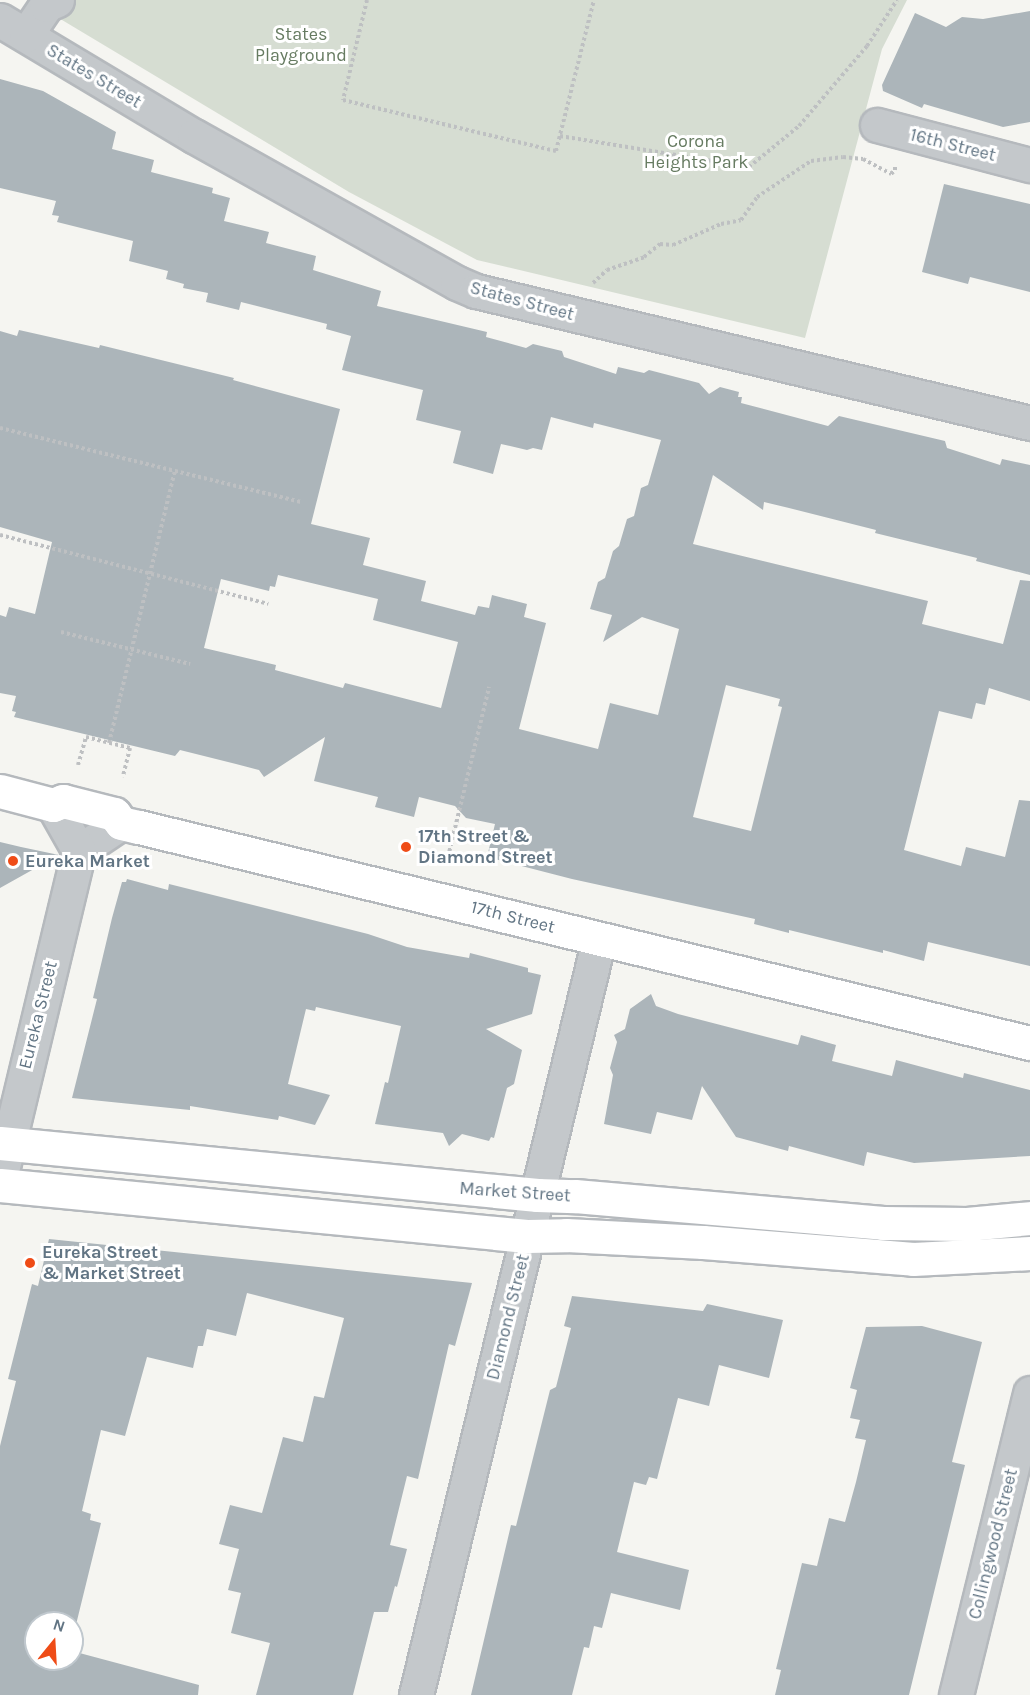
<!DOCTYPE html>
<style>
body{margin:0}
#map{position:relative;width:1030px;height:1695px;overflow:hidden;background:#f5f5f1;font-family:Karla,sans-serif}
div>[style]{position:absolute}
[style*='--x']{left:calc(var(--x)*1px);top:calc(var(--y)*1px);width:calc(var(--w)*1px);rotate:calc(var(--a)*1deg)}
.green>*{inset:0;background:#d6ddd2}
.building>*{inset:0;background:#acb5ba}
.path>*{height:4px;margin-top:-2px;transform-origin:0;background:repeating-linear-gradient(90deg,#bec0c2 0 3px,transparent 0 6px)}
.roads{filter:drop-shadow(2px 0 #b5b9bd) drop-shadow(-2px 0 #b5b9bd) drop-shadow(0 2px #b5b9bd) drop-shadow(0 -2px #b5b9bd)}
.minor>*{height:33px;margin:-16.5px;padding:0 16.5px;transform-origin:16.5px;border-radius:16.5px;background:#c4c8cb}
.major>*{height:33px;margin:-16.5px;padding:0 16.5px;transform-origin:16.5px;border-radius:16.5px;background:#fff}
.dots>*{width:16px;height:16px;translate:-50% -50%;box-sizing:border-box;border:3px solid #fff;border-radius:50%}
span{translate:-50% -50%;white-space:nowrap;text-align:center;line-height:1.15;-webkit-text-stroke:6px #fff;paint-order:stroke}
.park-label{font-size:18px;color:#667b61}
.street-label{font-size:18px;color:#627584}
.poi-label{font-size:18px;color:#627584;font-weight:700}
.left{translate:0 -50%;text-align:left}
.north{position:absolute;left:24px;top:1611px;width:60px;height:60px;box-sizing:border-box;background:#fff;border:2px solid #c0c8ce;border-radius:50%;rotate:18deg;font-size:16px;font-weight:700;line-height:24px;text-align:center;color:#627584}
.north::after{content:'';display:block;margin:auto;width:21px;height:27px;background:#ef4c17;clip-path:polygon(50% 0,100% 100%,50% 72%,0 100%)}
</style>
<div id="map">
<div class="green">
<div style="clip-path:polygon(35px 0,907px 0,882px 49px,805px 338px,477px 260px,349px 192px,32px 2px)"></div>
</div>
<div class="building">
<div style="clip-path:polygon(1030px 11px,1030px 122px,1003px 127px,924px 104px,922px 108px,883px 91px,882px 85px,915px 13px,946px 27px,962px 17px,983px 19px)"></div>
<div style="clip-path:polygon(evenodd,0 79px,43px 91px,116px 132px,112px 149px,154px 160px,151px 172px,213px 188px,212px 193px,230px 198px,224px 221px,269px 232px,266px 243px,316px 256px,313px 270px,381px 291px,377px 306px,487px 332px,486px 337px,526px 348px,533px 344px,562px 351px,564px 357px,616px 374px,618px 367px,644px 373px,649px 370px,699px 383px,709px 394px,720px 387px,739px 392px,738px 397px,742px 397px,741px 403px,828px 426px,839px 416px,945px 441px,947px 448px,1000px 465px,1002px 459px,1030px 465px,1030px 575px,976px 561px,977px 558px,875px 533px,876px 530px,789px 508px,764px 502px,763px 510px,713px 475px,693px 544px,928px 601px,922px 624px,1003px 644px,1020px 580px,1030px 581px,1030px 701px,989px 688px,985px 705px,976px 703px,972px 719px,939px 711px,904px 850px,961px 866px,966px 847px,1005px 857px,1019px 800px,1030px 801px,1030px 966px,928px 942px,924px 961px,883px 950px,883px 953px,789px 930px,789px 933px,754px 924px,755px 919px,572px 879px,487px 857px,495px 824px,466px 818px,455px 806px,419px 797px,414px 817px,375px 807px,378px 797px,314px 781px,325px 737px,264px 777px,259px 770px,236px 764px,180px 750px,175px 756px,14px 717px,16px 712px,12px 711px,16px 696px,0 693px,0 615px,6px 617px,9px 607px,35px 614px,52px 542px,0 527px,0 331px,17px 336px,19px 330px,99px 348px,100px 345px,234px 378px,233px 380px,340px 409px,311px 524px,370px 538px,363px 565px,426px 581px,421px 601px,475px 615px,478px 606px,489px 608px,492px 595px,527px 604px,524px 617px,546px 623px,519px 729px,598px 749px,610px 703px,658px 715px,679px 629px,642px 617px,603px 642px,612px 615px,590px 609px,598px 582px,605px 578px,613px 551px,619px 546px,627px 519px,634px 516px,641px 488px,648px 485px,661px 440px,594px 423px,593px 428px,551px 417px,542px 450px,533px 448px,527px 450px,501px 444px,493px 474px,453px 463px,461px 431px,416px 420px,423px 390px,342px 370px,351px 336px,326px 329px,327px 324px,241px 302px,239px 310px,206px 302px,208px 293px,183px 288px,184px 284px,166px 279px,168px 271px,129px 261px,133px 241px,57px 222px,59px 216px,52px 215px,56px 201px,0 188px,0 79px,278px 575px,378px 599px,373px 620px,458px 642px,441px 708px,345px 683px,343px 688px,275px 670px,276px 665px,204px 648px,221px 579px,269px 591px,270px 586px,275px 587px,278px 575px,0 79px,726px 685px,780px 699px,778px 706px,782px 707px,751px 831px,693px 817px,726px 685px)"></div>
<div style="clip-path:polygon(944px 184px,1030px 204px,1030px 292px,970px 277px,968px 284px,922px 272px)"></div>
<div style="clip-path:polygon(0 842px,21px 847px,59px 855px,0 888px)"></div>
<div style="clip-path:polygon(127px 879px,168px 890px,169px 884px,368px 934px,407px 947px,469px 958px,470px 953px,528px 968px,528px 972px,541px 975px,532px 1014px,486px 1029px,522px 1050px,514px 1084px,507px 1088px,494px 1138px,491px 1137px,489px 1141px,462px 1134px,449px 1146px,443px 1133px,375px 1124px,385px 1082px,388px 1083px,401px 1026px,316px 1007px,315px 1011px,306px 1009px,288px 1084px,330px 1095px,315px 1125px,279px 1116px,278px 1120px,190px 1106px,190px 1110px,72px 1098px,97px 999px,93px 998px,112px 918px,122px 882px,126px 882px)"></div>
<div style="clip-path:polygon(651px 994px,656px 1006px,678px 1014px,798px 1045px,801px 1035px,836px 1045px,832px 1061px,892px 1076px,896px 1060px,963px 1078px,964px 1073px,1030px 1090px,1030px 1156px,914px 1163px,867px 1152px,864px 1166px,789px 1146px,788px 1151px,736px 1137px,702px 1086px,692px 1120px,657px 1112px,651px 1134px,604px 1124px,613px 1075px,610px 1068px,617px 1042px,614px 1035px,625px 1029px,630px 1009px)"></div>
<div style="clip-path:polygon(49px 1239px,472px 1283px,455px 1346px,449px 1344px,418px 1479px,407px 1476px,390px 1545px,407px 1549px,397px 1587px,395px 1586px,388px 1612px,374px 1612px,353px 1695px,256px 1695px,270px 1643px,231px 1633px,241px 1593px,228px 1590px,239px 1549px,219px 1544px,230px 1505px,262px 1513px,283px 1437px,303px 1442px,314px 1396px,324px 1398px,344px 1318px,247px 1293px,236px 1336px,207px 1329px,203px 1346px,198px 1346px,193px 1368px,147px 1357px,125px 1436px,101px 1430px,82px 1511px,91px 1514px,90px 1520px,101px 1523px,72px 1641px,72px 1623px,36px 1623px,36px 1659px,72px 1659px,72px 1651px,199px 1685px,198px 1695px,0 1695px,0 1446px,16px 1381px,8px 1379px,32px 1284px,38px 1286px)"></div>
<div style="clip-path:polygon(572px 1296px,703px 1311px,707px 1304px,783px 1320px,769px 1378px,719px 1365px,709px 1406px,678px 1398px,657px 1479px,649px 1477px,646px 1485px,634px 1482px,617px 1552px,689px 1570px,680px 1610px,611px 1593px,602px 1628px,594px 1626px,589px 1648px,584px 1647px,572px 1695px,471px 1695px,511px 1525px,516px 1526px,550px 1390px,556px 1387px,571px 1328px,564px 1326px)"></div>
<div style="clip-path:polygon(922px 1326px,982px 1342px,952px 1462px,965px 1465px,909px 1695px,775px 1695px,781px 1670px,776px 1669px,802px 1563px,817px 1566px,829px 1518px,845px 1522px,856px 1482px,866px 1440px,855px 1438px,860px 1420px,850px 1418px,857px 1390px,850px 1388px,866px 1327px)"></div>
</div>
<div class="path">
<div style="--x:367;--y:0;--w:103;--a:103.5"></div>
<div style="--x:343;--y:100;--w:219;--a:13.5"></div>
<div style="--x:556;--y:151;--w:156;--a:-75.9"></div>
<div style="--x:560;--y:136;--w:192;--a:9.3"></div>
<div style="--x:749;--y:167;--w:65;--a:-39.4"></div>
<div style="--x:799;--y:126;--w:105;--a:-49.6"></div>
<div style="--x:867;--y:46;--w:55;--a:-56.9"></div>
<div style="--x:593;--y:283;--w:19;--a:-43"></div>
<div style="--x:607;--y:270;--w:39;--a:-19"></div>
<div style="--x:644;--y:257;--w:21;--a:-39"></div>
<div style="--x:660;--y:244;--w:13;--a:4"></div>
<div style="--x:673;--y:245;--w:52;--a:-23.6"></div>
<div style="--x:721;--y:224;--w:20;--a:-11"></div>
<div style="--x:741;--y:220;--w:28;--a:-55"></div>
<div style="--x:757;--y:197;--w:65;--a:-33.7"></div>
<div style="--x:811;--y:161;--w:32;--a:-7"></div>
<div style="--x:843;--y:157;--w:20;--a:6"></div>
<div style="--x:863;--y:159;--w:32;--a:28"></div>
<div style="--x:891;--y:174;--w:6;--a:-45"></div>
<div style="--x:895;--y:170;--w:5;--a:-90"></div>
<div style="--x:0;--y:428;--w:310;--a:13.8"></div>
<div style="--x:0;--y:535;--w:277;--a:14.4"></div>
<div style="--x:61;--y:632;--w:133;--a:13.9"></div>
<div style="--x:109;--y:743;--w:280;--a:-76.4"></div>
<div style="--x:78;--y:765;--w:29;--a:-74"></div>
<div style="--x:86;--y:737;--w:45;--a:14"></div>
<div style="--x:130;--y:748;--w:30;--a:104"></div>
<div style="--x:448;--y:857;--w:175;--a:-76.4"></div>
</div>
<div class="roads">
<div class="minor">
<div style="--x:0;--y:20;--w:226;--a:30.9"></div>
<div style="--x:194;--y:136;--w:301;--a:29.2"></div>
<div style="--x:457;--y:283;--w:21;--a:23"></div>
<div style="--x:476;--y:291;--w:570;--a:13.4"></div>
<div style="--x:26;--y:35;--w:36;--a:-56"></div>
<div style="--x:46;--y:5;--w:12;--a:-24"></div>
<div style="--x:877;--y:125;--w:158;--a:14.7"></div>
<div style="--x:79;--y:851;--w:50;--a:-33.7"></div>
<div style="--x:0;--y:1179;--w:337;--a:-76.5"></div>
<div style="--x:79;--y:851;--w:53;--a:-119.5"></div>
<div style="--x:416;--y:1695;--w:778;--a:-76.39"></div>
<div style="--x:956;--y:1695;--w:311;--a:-76.2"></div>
</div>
<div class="major">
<div style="--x:0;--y:791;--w:55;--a:14.8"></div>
<div style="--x:53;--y:805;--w:11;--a:-22"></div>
<div style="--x:63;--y:801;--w:53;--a:14.3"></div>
<div style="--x:114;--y:814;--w:11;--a:52"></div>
<div style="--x:121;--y:823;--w:18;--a:13"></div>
<div style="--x:139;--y:827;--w:917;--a:13.63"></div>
<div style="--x:0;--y:1143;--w:540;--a:5.53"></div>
<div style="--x:537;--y:1195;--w:38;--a:2"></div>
<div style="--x:575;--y:1196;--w:309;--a:5"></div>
<div style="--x:883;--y:1223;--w:84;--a:0.7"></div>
<div style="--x:967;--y:1224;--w:63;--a:-5.4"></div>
<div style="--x:0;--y:1185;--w:529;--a:5.53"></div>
<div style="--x:527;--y:1236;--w:39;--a:-1"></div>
<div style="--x:566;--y:1235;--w:137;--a:2.9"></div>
<div style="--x:703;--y:1242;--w:211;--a:4.6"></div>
<div style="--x:913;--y:1259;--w:117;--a:-2.9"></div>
</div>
</div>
<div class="dots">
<div style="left:406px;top:847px;background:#ef4c17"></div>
<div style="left:13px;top:861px;background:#ef4c17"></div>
<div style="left:30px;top:1263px;background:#ef4c17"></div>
</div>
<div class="park-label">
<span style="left:301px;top:45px">States<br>Playground</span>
<span style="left:696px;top:152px">Corona<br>Heights Park</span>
</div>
<div class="street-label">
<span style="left:94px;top:76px;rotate:31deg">States Street</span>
<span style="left:953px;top:145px;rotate:14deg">16th Street</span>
<span style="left:522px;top:301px;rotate:15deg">States Street</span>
<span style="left:513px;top:917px;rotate:14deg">17th Street</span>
<span style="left:38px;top:1015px;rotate:-76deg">Eureka Street</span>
<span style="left:515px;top:1192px;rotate:4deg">Market Street</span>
<span style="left:508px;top:1317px;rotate:-76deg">Diamond Street</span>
<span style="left:993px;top:1544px;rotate:-76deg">Collingwood Street</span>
</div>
<div class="poi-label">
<span class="left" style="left:418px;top:847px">17th Street &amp;<br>Diamond Street</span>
<span class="left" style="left:25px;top:861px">Eureka Market</span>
<span class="left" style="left:42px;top:1263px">Eureka Street<br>&amp; Market Street</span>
</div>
<div class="north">N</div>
</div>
